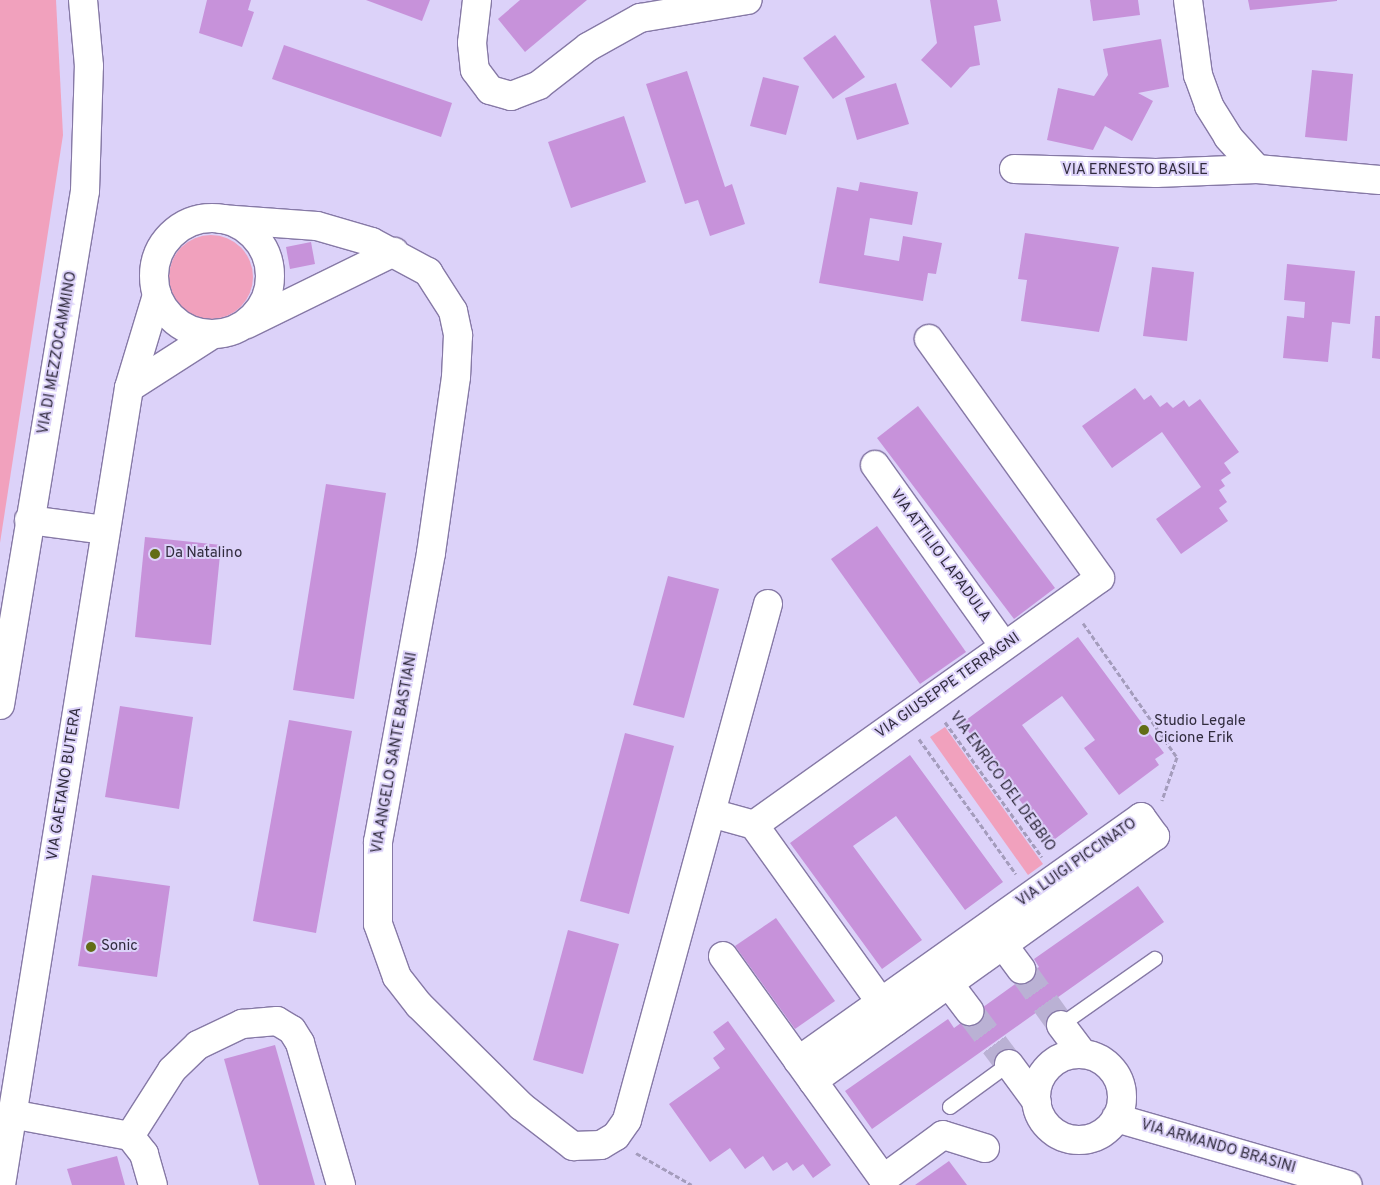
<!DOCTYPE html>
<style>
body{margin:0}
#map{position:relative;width:1380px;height:1185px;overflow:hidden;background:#dcd2f9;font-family:Overpass,sans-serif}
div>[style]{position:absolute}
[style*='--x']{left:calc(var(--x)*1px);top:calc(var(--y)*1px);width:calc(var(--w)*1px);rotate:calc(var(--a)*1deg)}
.green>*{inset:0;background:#f1a1bd}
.round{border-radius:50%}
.building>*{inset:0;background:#c792da}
.street-tunnel>*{height:28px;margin-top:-14px;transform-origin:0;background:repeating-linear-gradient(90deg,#bab1d4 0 28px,transparent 0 42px)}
.path>*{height:3px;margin-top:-1.5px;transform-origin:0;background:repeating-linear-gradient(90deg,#a49cbc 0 5px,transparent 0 7.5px)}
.roads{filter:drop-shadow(1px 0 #8679a6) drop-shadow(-1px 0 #8679a6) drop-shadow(0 1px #8679a6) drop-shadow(0 -1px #8679a6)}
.lane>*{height:14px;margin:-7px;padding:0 7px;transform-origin:7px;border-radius:7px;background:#fff}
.street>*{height:28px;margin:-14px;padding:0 14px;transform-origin:14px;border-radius:14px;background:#fff}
.street>.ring{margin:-14px;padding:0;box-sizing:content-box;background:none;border:28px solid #fff;border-radius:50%}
.secondary>*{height:28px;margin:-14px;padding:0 14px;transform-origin:14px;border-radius:14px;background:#fff}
.dots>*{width:14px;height:14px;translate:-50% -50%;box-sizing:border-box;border:2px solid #dcd2f9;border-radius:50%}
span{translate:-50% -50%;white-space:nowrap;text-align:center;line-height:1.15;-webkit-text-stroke:4px #dcd2f9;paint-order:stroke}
.street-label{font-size:15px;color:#312c3e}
.poi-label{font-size:15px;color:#312c3e}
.left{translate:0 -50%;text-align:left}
</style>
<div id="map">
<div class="green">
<div style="clip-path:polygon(0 0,56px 0,63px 135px,0 543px)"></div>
<div class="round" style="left:169px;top:235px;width:84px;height:84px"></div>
<div style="clip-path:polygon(945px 727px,1043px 864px,1028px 875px,930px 737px)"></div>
</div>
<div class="building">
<div style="clip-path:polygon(207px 0,251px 0,248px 10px,254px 12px,242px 47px,199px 33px)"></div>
<div style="clip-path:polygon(366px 0,430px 0,422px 21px)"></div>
<div style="clip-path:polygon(520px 0,587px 0,525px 52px,498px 19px)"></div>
<div style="clip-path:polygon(930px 0,997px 0,1001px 21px,974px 26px,980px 65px,970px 67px,951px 88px,921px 60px,937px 43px)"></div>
<div style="clip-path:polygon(1090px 0,1138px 0,1140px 15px,1093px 21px)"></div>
<div style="clip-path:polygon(1248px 0,1337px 0,1337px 1px,1250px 10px)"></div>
<div style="clip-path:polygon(835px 35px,865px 77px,833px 99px,803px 58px)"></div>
<div style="clip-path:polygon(1161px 39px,1169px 87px,1138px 93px,1153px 101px,1132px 141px,1105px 126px,1093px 150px,1047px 140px,1058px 88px,1094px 96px,1108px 75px,1103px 49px)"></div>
<div style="clip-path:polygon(284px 45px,452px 103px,441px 137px,272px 79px)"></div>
<div style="clip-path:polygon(1312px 70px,1353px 74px,1347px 141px,1305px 137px)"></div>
<div style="clip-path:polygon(687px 71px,725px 187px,732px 184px,745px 224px,710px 236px,698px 200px,685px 204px,646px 84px)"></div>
<div style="clip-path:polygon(763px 77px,799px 86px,786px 135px,750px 126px)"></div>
<div style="clip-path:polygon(896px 83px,909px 124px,857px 140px,845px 98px)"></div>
<div style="clip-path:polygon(624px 116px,646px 182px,571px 208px,548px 142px)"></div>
<div style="clip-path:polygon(860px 182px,918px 192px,912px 225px,870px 218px,864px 255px,899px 261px,903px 236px,942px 243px,936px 274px,928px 273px,923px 301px,819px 283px,837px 187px,858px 191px)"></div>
<div style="clip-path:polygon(1025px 233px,1119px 247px,1099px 332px,1021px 321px,1027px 280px,1018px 279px)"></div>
<div style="clip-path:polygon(311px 242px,315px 264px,290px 269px,286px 247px)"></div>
<div style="clip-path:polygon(1287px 264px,1355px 271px,1350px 324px,1332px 322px,1328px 362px,1283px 358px,1287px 316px,1304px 318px,1305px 302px,1284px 300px)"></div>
<div style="clip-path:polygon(1152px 267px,1194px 272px,1187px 341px,1143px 336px)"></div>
<div style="clip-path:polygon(1375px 316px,1380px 316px,1380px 359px,1372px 358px)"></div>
<div style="clip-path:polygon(1135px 388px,1144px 400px,1151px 395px,1160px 407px,1167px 402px,1173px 408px,1184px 400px,1189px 407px,1200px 399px,1239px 452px,1224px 463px,1231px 473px,1221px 480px,1225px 486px,1219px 490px,1227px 502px,1219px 508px,1228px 521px,1181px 554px,1156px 519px,1201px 487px,1162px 432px,1112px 468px,1082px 426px)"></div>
<div style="clip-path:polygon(918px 406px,1055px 588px,1014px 619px,877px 438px)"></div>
<div style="clip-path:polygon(326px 484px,386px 493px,354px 699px,293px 690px)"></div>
<div style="clip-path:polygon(877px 526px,966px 652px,920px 684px,831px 559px)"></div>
<div style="clip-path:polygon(145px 537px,221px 545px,211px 645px,135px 637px)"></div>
<div style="clip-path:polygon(668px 576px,719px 589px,684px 718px,633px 705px)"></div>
<div style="clip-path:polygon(1078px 637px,1164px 753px,1155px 759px,1159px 765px,1119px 795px,1084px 748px,1095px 740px,1062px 696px,1022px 725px,1088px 814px,1051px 842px,962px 723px)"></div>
<div style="clip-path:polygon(120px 706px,193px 717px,179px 809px,105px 797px)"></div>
<div style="clip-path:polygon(289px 720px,352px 731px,316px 933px,253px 921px)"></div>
<div style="clip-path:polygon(625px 733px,674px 746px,629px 914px,580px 901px)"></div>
<div style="clip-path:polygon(910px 755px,1003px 882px,965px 910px,896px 816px,853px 846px,922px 940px,882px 969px,790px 843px)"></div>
<div style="clip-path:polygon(92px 875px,170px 886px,157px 977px,78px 966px)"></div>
<div style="clip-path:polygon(1138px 886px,1164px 922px,872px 1129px,845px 1091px,948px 1019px,954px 1028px,1039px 967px,1034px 959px)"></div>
<div style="clip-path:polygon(776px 918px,835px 1001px,795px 1029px,735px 946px)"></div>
<div style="clip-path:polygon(568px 930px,619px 944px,583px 1074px,533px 1060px)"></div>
<div style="clip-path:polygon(728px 1021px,831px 1165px,813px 1178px,803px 1164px,793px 1171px,787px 1162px,773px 1171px,763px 1156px,745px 1169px,730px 1148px,710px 1162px,669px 1104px,720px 1068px,713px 1058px,725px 1049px,713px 1032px)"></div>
<div style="clip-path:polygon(275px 1045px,315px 1185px,259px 1185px,224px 1059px)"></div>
<div style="clip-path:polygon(117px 1156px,125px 1185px,72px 1185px,67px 1169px)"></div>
<div style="clip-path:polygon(949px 1161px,967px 1185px,915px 1185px)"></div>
</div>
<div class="street-tunnel">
<div style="--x:1021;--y:969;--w:69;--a:54.5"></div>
<div style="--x:969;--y:1011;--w:66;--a:53"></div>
</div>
<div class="path">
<div style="--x:1083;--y:623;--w:164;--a:55"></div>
<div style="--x:1177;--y:757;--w:46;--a:109.2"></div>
<div style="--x:945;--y:722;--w:166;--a:54.3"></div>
<div style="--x:919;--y:739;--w:166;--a:54.3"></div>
<div style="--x:636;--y:1153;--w:64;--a:29.7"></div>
</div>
<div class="roads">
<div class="lane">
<div style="--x:1061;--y:1025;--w:115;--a:-35.1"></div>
<div style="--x:950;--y:1107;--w:73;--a:-36.1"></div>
</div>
<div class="street">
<div style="--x:477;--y:0;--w:43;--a:96.6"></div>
<div style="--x:472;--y:43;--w:27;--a:84"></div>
<div style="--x:475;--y:70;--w:25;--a:53"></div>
<div style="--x:490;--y:90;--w:22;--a:16"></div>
<div style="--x:511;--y:96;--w:30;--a:-21"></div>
<div style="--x:539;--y:85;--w:62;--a:-37.8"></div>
<div style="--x:588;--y:47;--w:60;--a:-29.1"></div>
<div style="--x:640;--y:18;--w:109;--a:-9.5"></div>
<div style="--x:1188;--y:0;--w:76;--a:82.4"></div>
<div style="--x:1198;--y:75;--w:33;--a:70"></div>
<div style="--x:1209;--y:106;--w:36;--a:58"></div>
<div style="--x:1228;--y:137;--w:43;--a:47.8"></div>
<div style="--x:1257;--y:169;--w:123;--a:5.1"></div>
<div style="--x:1014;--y:169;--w:142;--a:1.6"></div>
<div style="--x:1156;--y:173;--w:101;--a:-2.3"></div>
<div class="ring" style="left:154px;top:218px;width:88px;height:88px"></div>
<div style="--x:221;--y:219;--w:96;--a:4.2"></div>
<div style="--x:317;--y:226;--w:57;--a:16.2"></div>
<div style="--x:372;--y:242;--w:64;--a:28.2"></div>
<div style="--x:428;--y:272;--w:46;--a:57.3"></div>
<div style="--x:453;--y:311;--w:25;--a:78"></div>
<div style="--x:458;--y:335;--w:42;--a:92.7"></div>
<div style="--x:456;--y:377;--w:178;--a:98.1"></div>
<div style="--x:431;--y:553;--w:294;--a:100.4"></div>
<div style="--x:378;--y:842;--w:82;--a:90"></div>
<div style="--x:378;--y:924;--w:56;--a:70.3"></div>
<div style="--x:397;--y:977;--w:36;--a:52"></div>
<div style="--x:419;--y:1005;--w:144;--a:44.7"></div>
<div style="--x:521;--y:1106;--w:66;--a:37.6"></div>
<div style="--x:573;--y:1146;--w:28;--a:-2"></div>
<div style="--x:601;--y:1145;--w:17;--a:-31"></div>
<div style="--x:616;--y:1136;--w:19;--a:-55"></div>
<div style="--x:627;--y:1120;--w:535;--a:-74.72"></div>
<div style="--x:157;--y:295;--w:97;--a:106.8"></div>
<div style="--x:129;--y:388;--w:100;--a:-32.7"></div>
<div style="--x:247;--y:324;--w:164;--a:-26.1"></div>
<div style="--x:875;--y:465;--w:222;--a:54.5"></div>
<div style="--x:29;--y:520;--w:77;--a:7.5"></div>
<div style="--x:711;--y:813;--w:45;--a:15.6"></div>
<div style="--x:992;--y:930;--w:49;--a:53.4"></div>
<div style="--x:723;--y:956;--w:274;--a:54.3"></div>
<div style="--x:883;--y:1179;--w:74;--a:-36.3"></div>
<div style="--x:943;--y:1135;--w:44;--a:17.2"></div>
<div style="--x:949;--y:984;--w:34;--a:53"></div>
<div style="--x:895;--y:1022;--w:242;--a:-125.6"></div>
<div style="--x:754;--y:825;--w:425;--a:-35.5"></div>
<div style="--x:1100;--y:578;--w:294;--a:-125.6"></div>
<div style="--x:1061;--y:1025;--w:36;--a:53"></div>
<div class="ring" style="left:1036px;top:1054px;width:58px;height:58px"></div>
<div style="--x:798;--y:1061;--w:421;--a:-35.4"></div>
<div style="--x:1141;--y:817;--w:24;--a:54"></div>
<div style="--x:1155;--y:836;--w:421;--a:144.4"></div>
<div style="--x:1009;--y:1064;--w:47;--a:53.6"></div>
<div style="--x:11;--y:1114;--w:121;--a:10.5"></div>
<div style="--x:130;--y:1136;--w:23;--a:52"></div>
<div style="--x:144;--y:1154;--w:32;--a:74"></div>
<div style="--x:1116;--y:1118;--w:241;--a:16.1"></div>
<div style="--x:130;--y:1136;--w:78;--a:-57.5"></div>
<div style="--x:172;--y:1070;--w:36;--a:-44"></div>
<div style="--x:198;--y:1045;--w:49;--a:-25.5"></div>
<div style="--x:242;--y:1024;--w:35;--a:-5"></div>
<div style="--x:277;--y:1021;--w:17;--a:31"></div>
<div style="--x:292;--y:1030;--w:15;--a:58"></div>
<div style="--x:300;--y:1043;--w:148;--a:73.9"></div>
<div style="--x:1;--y:1185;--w:807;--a:-80.88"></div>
</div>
<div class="secondary">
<div style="--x:0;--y:705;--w:521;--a:-80.61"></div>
<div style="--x:85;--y:191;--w:125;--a:-88.2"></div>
<div style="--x:89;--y:66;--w:66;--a:-95.2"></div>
</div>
</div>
<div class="dots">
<div style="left:155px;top:554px;background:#626d16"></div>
<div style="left:1144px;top:730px;background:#626d16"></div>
<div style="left:91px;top:947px;background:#626d16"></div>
</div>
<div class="street-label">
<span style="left:1135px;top:171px">VIA ERNESTO BASILE</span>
<span style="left:58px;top:353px;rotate:-80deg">VIA DI MEZZOCAMMINO</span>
<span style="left:940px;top:556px;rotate:54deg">VIA ATTILIO LAPADULA</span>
<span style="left:948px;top:686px;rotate:-35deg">VIA GIUSEPPE TERRAGNI</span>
<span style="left:395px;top:753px;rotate:-80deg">VIA ANGELO SANTE BASTIANI</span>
<span style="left:1002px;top:782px;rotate:54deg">VIA ENRICO DEL DEBBIO</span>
<span style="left:65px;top:784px;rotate:-81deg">VIA GAETANO BUTERA</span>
<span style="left:1077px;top:863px;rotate:-35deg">VIA LUIGI PICCINATO</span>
<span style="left:1218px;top:1147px;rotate:16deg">VIA ARMANDO BRASINI</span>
</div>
<div class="poi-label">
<span class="left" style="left:165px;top:554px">Da Natalino</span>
<span class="left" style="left:1154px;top:730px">Studio Legale<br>Cicione Erik</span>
<span class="left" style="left:101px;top:947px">Sonic</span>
</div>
</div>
